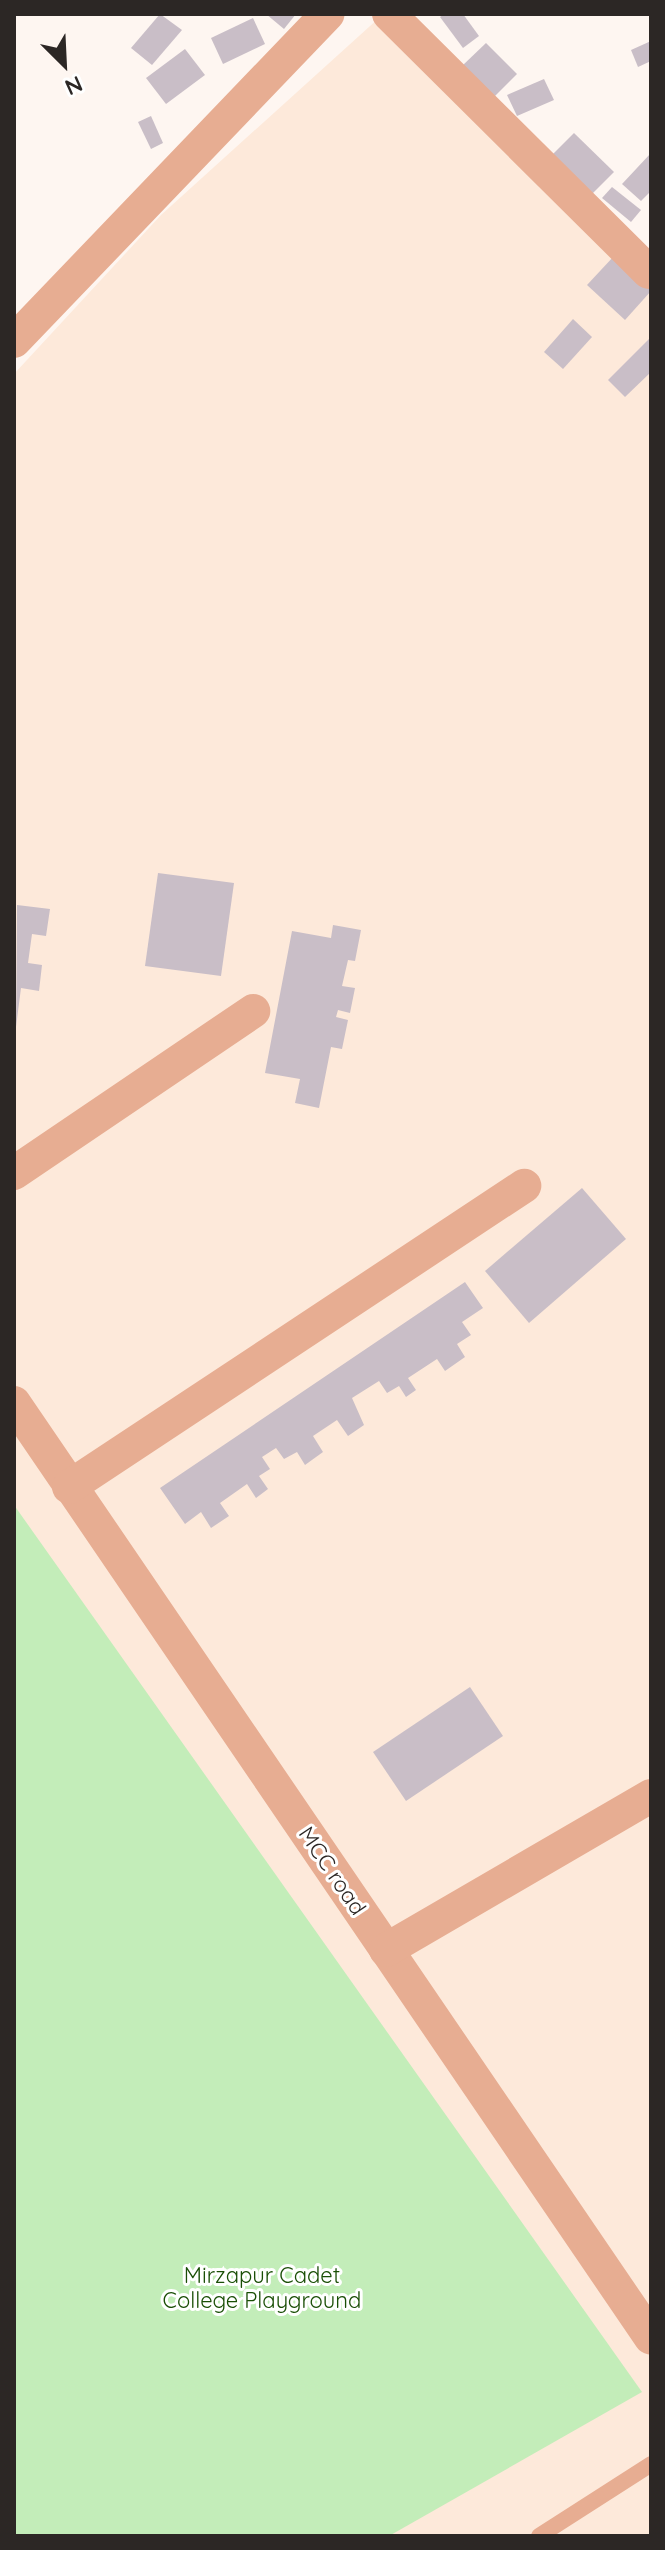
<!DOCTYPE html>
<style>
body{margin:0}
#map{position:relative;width:665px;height:2550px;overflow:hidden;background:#fef6f1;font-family:Quicksand,sans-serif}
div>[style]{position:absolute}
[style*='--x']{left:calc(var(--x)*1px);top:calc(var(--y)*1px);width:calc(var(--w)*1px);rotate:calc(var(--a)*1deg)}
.education>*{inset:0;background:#fde9da}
.green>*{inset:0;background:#c3edb9}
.building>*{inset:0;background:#c9bec7}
.service>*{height:16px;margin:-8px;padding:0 8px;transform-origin:8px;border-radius:8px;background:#e7ad92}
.minor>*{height:34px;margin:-17px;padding:0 17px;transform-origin:17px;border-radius:17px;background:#e7ad92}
span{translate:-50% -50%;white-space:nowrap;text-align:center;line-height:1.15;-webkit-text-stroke:6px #fff;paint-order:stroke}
.street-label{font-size:22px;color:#2c2725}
.park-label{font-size:22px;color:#1a4f06}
.frame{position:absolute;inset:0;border:16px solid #2c2725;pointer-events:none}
.north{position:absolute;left:24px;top:24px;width:80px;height:80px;-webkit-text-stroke:6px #fff;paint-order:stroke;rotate:156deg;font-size:22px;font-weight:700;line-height:32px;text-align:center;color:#2c2725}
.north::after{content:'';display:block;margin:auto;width:28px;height:36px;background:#2c2725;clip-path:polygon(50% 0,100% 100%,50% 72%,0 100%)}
</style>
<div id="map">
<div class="education">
<div style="clip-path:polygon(380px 17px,651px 294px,651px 2536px,14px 2536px,14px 374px,161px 215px)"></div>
</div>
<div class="green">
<div style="clip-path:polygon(14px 1505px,642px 2392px,389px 2536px,14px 2536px)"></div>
</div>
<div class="building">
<div style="clip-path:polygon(160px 14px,182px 30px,152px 65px,131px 48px)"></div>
<div style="clip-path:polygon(266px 14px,296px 14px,284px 29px)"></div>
<div style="clip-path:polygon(444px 14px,463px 14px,479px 36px,463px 48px,440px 17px)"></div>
<div style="clip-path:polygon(253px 18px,265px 44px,223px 64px,211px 38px)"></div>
<div style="clip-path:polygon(651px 41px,651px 61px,638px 67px,631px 50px)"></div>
<div style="clip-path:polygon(486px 43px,517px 74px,494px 97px,462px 66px)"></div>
<div style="clip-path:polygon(185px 49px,205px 75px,166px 104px,146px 78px)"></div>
<div style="clip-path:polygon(544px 79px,554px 100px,517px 116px,507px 95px)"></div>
<div style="clip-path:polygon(151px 116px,163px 143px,151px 149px,138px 122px)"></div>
<div style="clip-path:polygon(574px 133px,614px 172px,592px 194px,552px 155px)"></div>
<div style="clip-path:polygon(651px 153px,651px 191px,641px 201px,622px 184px)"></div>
<div style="clip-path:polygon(612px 187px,641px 210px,631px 222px,602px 198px)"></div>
<div style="clip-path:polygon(614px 256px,651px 291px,625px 320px,587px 285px)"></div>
<div style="clip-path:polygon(573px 319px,592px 337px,563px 369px,544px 352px)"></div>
<div style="clip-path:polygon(651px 337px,651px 372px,625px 397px,608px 380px)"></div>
<div style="clip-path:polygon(158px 873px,234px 883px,221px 976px,145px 966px)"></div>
<div style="clip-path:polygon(17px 905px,50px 909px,46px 936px,32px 934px,28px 963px,42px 965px,39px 991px,21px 988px,16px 1027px)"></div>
<div style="clip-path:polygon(333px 925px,361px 930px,355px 961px,348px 960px,342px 986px,355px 988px,350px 1013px,338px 1010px,336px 1017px,348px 1020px,342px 1049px,331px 1047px,319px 1108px,295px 1103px,300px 1079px,265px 1073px,292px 931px,331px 938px)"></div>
<div style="clip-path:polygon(582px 1188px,626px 1239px,529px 1323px,485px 1271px)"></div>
<div style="clip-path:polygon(465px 1282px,483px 1308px,462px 1322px,471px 1335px,457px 1344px,465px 1357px,445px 1371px,437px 1359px,408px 1378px,416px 1390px,406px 1397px,399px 1386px,387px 1393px,379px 1381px,352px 1398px,364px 1425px,348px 1436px,337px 1420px,313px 1436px,323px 1452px,305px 1465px,297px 1452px,284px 1459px,276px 1448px,262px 1457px,270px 1469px,259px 1476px,268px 1489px,256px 1498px,247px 1484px,220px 1503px,229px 1516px,211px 1528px,201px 1512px,185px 1524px,160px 1488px)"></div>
<div style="clip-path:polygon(470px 1687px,503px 1736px,406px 1801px,373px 1752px)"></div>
</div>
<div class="service">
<div style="--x:539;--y:2536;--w:133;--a:-32.7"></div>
</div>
<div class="minor">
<div style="--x:389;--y:14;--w:366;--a:44.8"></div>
<div style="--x:14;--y:341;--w:453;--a:-46.2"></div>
<div style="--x:14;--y:1173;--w:289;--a:-34.1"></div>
<div style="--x:14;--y:1403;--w:1131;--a:55.73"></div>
<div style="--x:69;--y:1487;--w:546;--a:-33.49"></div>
<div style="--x:386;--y:1950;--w:306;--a:-30.2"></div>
</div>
<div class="street-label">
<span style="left:332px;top:1871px;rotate:56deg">MCC road</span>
</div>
<div class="park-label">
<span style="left:262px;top:2288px">Mirzapur Cadet<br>College Playground</span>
</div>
<div class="frame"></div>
<div class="north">N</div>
</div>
